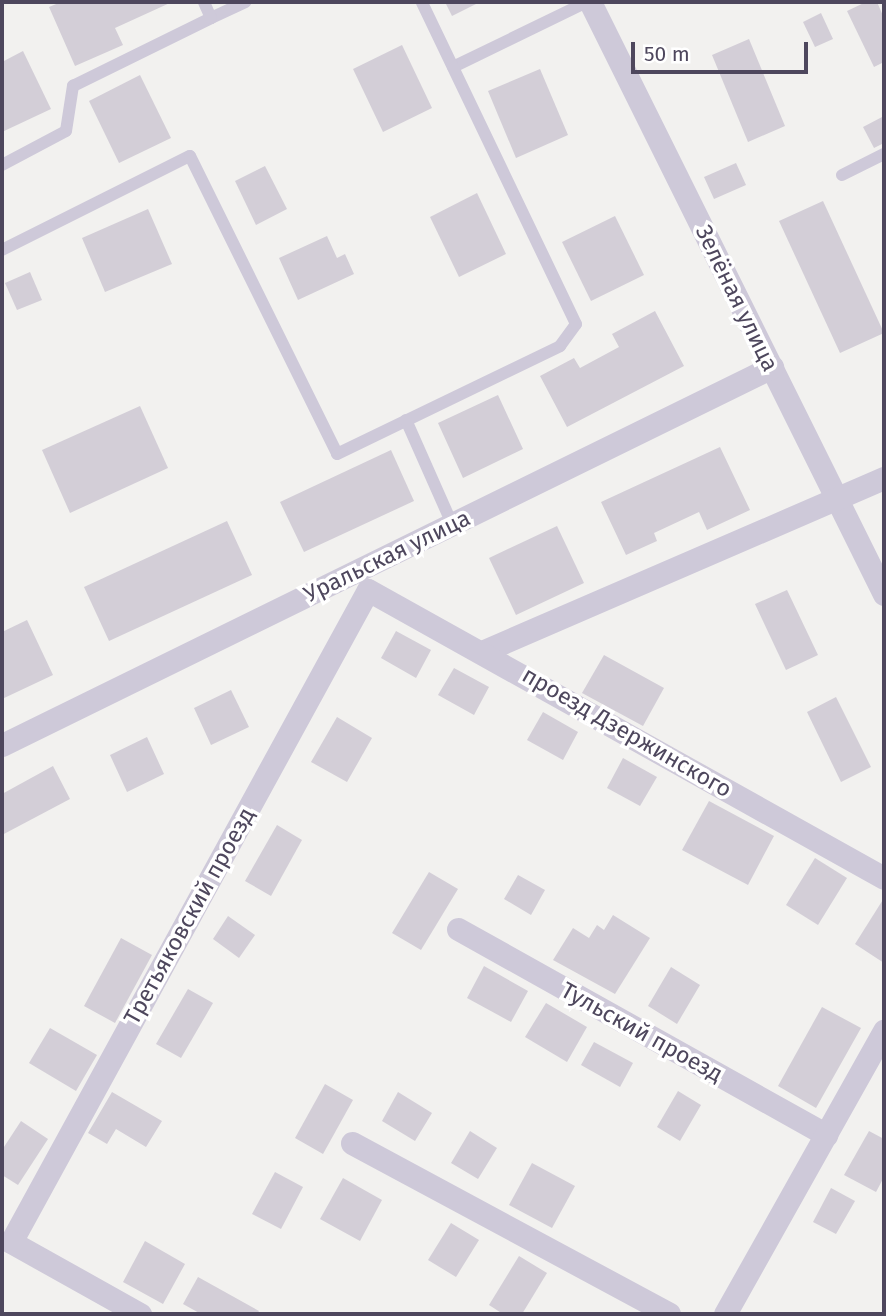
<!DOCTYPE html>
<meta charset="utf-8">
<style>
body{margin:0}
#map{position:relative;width:886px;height:1316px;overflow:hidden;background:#f2f1ef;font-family:"Fira Sans",sans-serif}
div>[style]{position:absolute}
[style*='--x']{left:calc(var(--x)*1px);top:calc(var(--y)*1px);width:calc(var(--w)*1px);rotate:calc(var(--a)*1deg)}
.building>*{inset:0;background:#d3ced7}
.service>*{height:12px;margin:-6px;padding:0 6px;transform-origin:6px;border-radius:6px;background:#cec9d9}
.minor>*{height:23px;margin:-11.5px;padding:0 11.5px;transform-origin:11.5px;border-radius:11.5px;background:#cec9d9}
span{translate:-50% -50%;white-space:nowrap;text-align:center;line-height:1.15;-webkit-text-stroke:7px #fff;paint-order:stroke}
.street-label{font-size:23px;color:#4e475d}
.frame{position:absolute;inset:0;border:4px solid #4e475d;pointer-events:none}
.scale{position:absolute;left:631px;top:42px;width:177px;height:32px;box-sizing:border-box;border:4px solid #4e475d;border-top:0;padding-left:9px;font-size:21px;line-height:24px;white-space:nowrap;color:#4e475d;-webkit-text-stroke:5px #fff;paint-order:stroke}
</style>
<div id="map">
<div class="building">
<div style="clip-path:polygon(61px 2px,172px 2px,115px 28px,123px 45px,75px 66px,49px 7px)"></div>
<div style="clip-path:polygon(445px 2px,480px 2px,452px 16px)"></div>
<div style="clip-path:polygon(866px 2px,877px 2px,884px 18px,884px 62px,874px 67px,847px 11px)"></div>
<div style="clip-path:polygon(821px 13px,833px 39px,815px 47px,803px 22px)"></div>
<div style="clip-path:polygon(749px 39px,785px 126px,748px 142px,712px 55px)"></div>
<div style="clip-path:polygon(402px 45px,432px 108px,383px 132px,353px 69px)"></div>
<div style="clip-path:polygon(23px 51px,51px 109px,2px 132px,2px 62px)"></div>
<div style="clip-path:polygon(540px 69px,568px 135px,516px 158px,488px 91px)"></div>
<div style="clip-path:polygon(140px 75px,171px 138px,119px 163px,89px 101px)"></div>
<div style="clip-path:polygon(884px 116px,884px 143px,874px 148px,863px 127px)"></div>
<div style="clip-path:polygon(736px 163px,746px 185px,714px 199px,704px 177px)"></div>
<div style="clip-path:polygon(265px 166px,287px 209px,256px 225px,235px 181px)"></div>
<div style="clip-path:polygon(477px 193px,506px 254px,459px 277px,430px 217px)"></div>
<div style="clip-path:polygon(823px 201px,884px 333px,840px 353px,779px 221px)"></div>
<div style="clip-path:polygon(148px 209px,172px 264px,105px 292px,82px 238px)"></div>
<div style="clip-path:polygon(615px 216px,644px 275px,591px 301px,562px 242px)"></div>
<div style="clip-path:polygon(327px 236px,337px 258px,345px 254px,354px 274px,298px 300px,279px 258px)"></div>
<div style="clip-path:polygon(30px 272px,42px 300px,17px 310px,5px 283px)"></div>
<div style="clip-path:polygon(655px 311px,684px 366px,567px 427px,540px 376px,574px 358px,580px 368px,619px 347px,612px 334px)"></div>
<div style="clip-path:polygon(498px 395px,523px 449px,463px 478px,438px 423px)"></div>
<div style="clip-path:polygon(140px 406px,168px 468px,70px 513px,42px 450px)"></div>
<div style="clip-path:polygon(720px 447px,750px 510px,707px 530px,699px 512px,654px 533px,657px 541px,626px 555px,601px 502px)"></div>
<div style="clip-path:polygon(391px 450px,414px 501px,304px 552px,280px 502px)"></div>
<div style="clip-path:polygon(227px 521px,252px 575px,109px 641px,84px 587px)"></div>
<div style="clip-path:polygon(557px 526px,584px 583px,516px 615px,489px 558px)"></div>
<div style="clip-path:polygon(787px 590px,818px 655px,786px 670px,755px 604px)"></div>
<div style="clip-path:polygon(27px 620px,53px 675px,2px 699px,2px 632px)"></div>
<div style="clip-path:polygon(396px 631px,431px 650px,416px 678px,381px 658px)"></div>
<div style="clip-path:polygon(604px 655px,664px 688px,643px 726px,582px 693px)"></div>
<div style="clip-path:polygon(454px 668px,489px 687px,474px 715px,438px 695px)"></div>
<div style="clip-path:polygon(231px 690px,249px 727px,211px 745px,194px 708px)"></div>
<div style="clip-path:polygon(836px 697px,871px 767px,841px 782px,807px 712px)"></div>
<div style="clip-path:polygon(543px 712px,578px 732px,563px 760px,527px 740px)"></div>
<div style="clip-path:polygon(337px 717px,372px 738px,347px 782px,311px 762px)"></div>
<div style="clip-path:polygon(147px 737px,164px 774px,127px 792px,110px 755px)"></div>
<div style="clip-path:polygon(623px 758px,657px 777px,640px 806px,607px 788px)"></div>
<div style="clip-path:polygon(53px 766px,70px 799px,2px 835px,2px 794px)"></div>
<div style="clip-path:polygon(709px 801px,774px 836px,748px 885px,682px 850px)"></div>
<div style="clip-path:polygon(277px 825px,302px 840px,271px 896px,245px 881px)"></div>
<div style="clip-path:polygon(815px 858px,847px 878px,818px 925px,786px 905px)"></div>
<div style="clip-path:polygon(429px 872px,458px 889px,421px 950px,392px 933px)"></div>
<div style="clip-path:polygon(518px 875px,545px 890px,531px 915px,504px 899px)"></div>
<div style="clip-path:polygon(884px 898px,884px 963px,855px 944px)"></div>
<div style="clip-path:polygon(613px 915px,650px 938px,615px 994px,553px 960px,573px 928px,589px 938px,597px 925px,604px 930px)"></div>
<div style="clip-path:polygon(228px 916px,255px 935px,239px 958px,213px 939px)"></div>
<div style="clip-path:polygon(121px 938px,152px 955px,115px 1023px,84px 1006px)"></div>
<div style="clip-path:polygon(484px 966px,528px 991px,511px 1022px,467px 998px)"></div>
<div style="clip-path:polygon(671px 967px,700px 985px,677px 1024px,648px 1006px)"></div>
<div style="clip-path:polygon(188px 989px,213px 1003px,181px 1058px,156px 1044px)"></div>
<div style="clip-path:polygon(546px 1003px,587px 1027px,567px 1062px,525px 1037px)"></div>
<div style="clip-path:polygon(822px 1007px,861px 1028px,816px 1108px,778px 1086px)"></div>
<div style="clip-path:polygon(50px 1028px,97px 1055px,76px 1091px,29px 1063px)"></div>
<div style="clip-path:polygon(594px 1042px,633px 1063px,620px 1087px,581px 1065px)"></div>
<div style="clip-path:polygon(325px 1084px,353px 1100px,323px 1154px,295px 1138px)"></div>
<div style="clip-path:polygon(678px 1091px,701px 1105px,680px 1141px,657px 1127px)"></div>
<div style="clip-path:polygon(112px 1092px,162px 1121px,146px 1147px,116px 1129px,107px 1144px,88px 1133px)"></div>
<div style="clip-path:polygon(398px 1092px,432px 1113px,415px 1141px,382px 1121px)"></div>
<div style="clip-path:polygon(21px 1121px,48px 1139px,18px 1185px,2px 1175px,2px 1150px)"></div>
<div style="clip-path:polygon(470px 1131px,497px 1148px,478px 1179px,451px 1163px)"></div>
<div style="clip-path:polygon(869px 1131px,884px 1139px,884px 1177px,876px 1192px,844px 1175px)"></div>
<div style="clip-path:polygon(532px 1163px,575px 1186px,552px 1228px,509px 1205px)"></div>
<div style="clip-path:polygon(275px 1172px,303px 1187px,281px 1229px,252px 1214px)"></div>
<div style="clip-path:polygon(343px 1178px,382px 1200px,360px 1241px,320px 1219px)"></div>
<div style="clip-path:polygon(831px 1188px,855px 1201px,836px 1234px,813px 1222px)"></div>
<div style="clip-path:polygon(451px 1223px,479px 1240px,456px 1277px,428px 1260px)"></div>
<div style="clip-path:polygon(145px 1241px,185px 1264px,163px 1304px,123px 1282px)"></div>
<div style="clip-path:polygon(519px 1256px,547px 1273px,522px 1314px,503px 1314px,489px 1305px)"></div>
<div style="clip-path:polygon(198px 1277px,259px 1311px,257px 1314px,201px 1314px,183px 1304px)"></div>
</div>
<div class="service">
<div style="--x:211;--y:18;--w:38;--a:-25"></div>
<div style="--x:453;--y:67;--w:149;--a:-25.9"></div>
<div style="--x:2;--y:165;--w:72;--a:-28"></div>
<div style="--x:66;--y:131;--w:46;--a:-81.2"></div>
<div style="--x:73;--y:86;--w:154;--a:-26.2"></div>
<div style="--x:211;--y:18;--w:17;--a:-114"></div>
<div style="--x:842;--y:175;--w:47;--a:-26.6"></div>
<div style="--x:2;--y:250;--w:210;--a:-26.6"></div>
<div style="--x:190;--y:156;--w:332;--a:63.7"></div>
<div style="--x:337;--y:454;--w:248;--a:-25.8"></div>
<div style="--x:560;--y:346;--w:27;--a:-54"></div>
<div style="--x:576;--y:324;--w:357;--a:-115.6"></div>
<div style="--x:406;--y:420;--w:114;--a:66.1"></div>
</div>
<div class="minor">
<div style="--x:590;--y:2;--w:661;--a:63.59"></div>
<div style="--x:484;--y:651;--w:436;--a:-23.4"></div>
<div style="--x:2;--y:745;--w:858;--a:-26.15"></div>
<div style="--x:458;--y:929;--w:422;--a:29.2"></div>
<div style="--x:352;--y:1143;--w:360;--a:28.3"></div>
<div style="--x:11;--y:1242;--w:743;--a:-61.3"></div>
<div style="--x:368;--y:590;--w:591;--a:29.17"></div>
<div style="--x:11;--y:1242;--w:148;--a:29.2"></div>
<div style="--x:725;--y:1314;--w:325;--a:-60.7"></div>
</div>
<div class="street-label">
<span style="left:737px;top:298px;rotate:64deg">Зелёная улица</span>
<span style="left:387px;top:556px;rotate:-26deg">Уральская улица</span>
<span style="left:627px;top:732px;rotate:30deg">проезд Дзержинского</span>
<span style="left:189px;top:916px;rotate:-61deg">Третьяковский проезд</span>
<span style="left:642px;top:1032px;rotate:29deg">Тульский проезд</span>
</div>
<div class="frame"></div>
<div class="scale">50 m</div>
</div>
